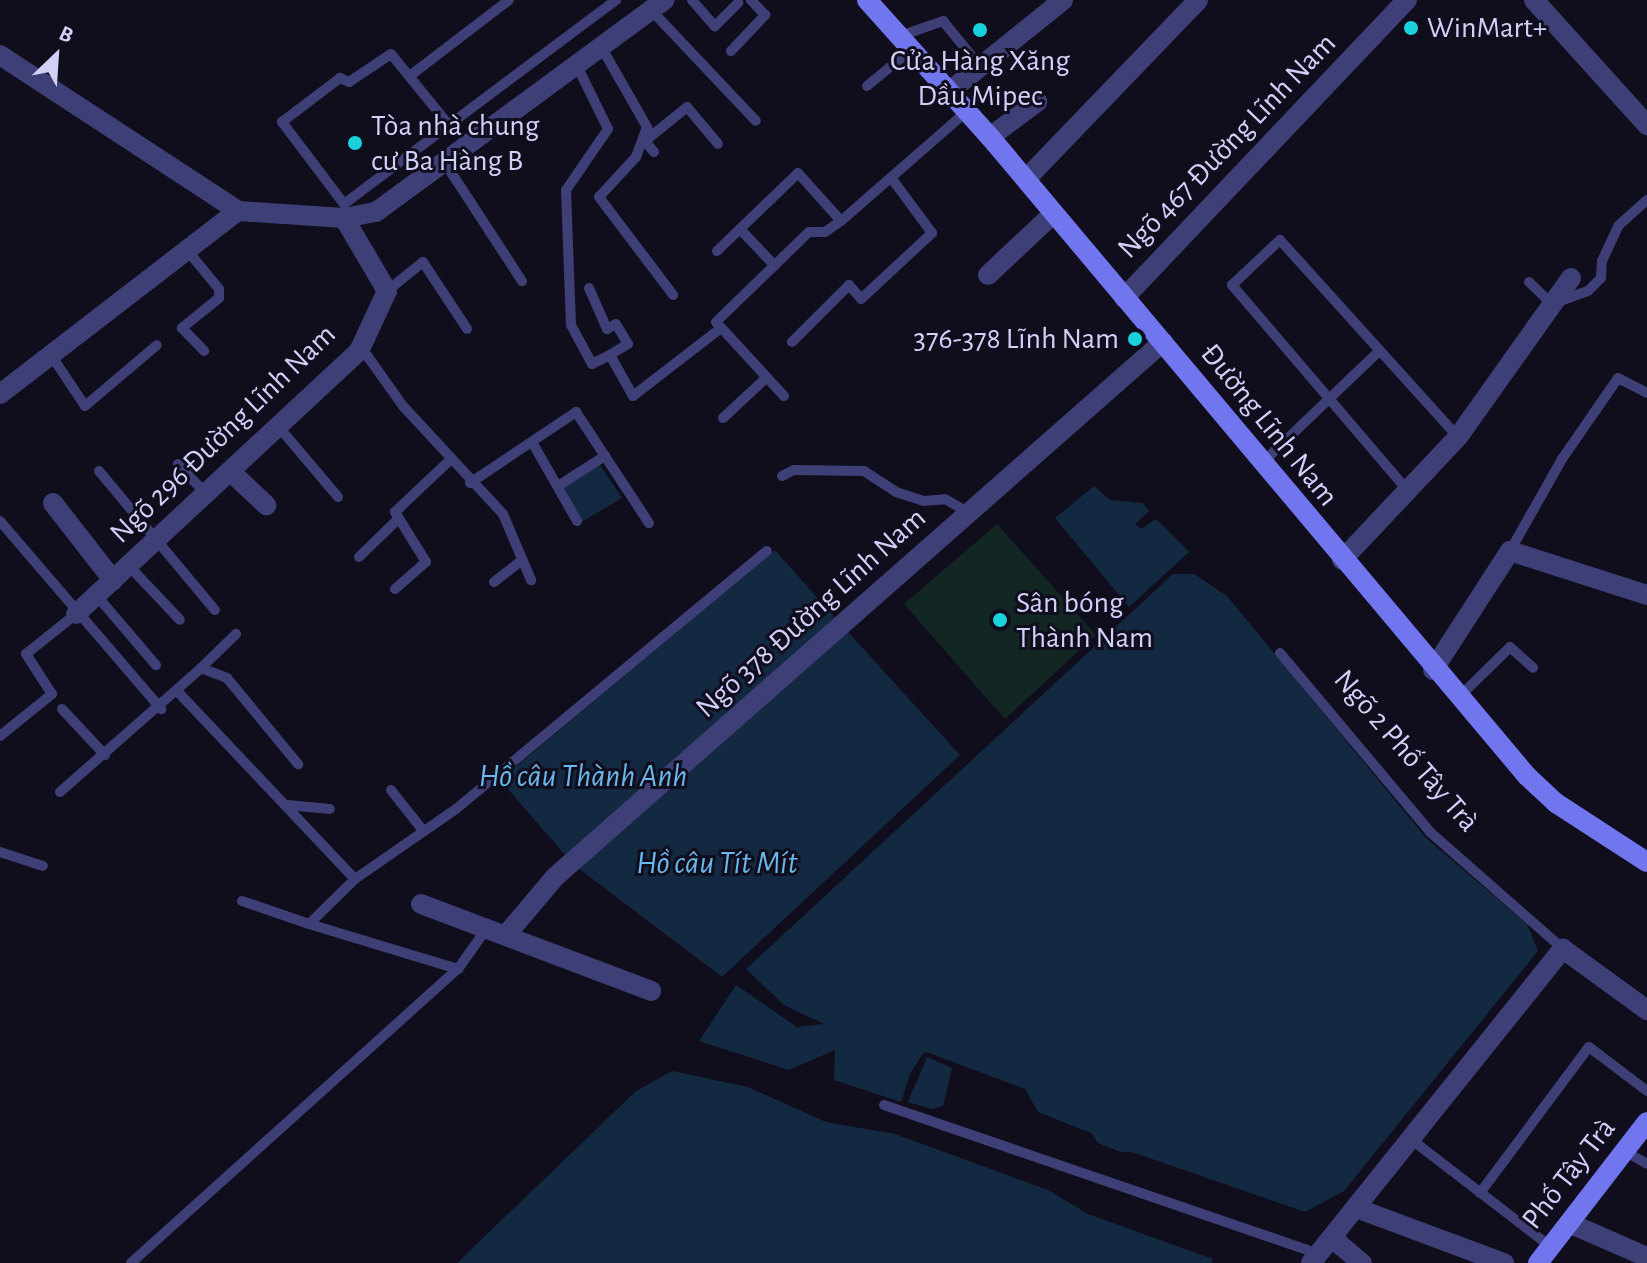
<!DOCTYPE html>
<meta charset="utf-8">
<style>
body{margin:0}
#map{position:relative;width:1647px;height:1263px;overflow:hidden;background:#100e1d;font-family:"Alegreya Sans",sans-serif}
div>[style]{position:absolute}
[style*='--x']{left:calc(var(--x)*1px);top:calc(var(--y)*1px);width:calc(var(--w)*1px);rotate:calc(var(--a)*1deg)}
.green>*{inset:0;background:#122624}
.water>*{inset:0;background:#132841}
.lane>*{height:10px;margin:-5px;padding:0 5px;transform-origin:5px;border-radius:5px;background:#3e3f76}
.street>*{height:20px;margin:-10px;padding:0 10px;transform-origin:10px;border-radius:10px;background:#3e3f76}
.secondary>*{height:20px;margin:-10px;padding:0 10px;transform-origin:10px;border-radius:10px;background:#7175ee}
.dots>*{width:22px;height:22px;translate:-50% -50%;box-sizing:border-box;border:4px solid #100e1d;border-radius:50%}
span{translate:-50% -50%;white-space:nowrap;text-align:center;line-height:1.15;-webkit-text-stroke:6px #100e1d;paint-order:stroke}
.poi-label{font-size:30px;color:#d2cff9}
.left{translate:0 -50%;text-align:left}
.right{translate:-100% -50%;text-align:right}
.street-label{font-size:30px;color:#d2cff9}
.water-label{font-size:32px;color:#69b8ed;font-style:italic}
.north{position:absolute;left:16px;top:16px;width:80px;height:80px;-webkit-text-stroke:6px #100e1d;paint-order:stroke;rotate:25deg;font-size:22px;font-weight:700;line-height:32px;text-align:center;color:#d2cff9}
.north::after{content:'';display:block;margin:auto;width:28px;height:36px;background:#d2cff9;clip-path:polygon(50% 0,100% 100%,50% 72%,0 100%)}
</style>
<div id="map">
<div class="green">
<div style="clip-path:polygon(997px 524px,1096px 635px,1005px 719px,904px 604px)"></div>
</div>
<div class="water">
<div style="clip-path:polygon(598px 462px,622px 498px,580px 523px,562px 486px)"></div>
<div style="clip-path:polygon(1094px 486px,1110px 500px,1143px 503px,1149px 511px,1135px 524px,1141px 529px,1156px 519px,1189px 552px,1129px 607px,1055px 518px)"></div>
<div style="clip-path:polygon(775px 550px,838px 621px,567px 857px,500px 780px)"></div>
<div style="clip-path:polygon(1173px 574px,1194px 574px,1227px 596px,1426px 838px,1527px 924px,1538px 951px,1344px 1191px,1305px 1212px,1132px 1152px,1120px 1152px,1098px 1143px,1091px 1133px,1038px 1112px,1025px 1089px,929px 1053px,924px 1052px,910px 1074px,901px 1102px,834px 1080px,835px 1050px,789px 1070px,699px 1041px,736px 985px,797px 1027px,824px 1024px,784px 1005px,746px 969px)"></div>
<div style="clip-path:polygon(848px 632px,960px 755px,722px 977px,578px 868px)"></div>
<div style="clip-path:polygon(927px 1057px,952px 1068px,943px 1106px,932px 1109px,908px 1102px)"></div>
<div style="clip-path:polygon(672px 1071px,748px 1087px,826px 1122px,895px 1134px,1048px 1190px,1088px 1214px,1213px 1259px,1212px 1263px,457px 1263px,636px 1091px)"></div>
</div>
<div class="lane">
<div style="--x:692;--y:0;--w:35;--a:49"></div>
<div style="--x:715;--y:26;--w:33;--a:-45"></div>
<div style="--x:652;--y:11;--w:151;--a:46.6"></div>
<div style="--x:900;--y:36;--w:46;--a:-19.2"></div>
<div style="--x:943;--y:21;--w:49;--a:50.8"></div>
<div style="--x:974;--y:59;--w:11;--a:142"></div>
<div style="--x:603;--y:50;--w:89;--a:60.3"></div>
<div style="--x:647;--y:127;--w:32;--a:110"></div>
<div style="--x:636;--y:157;--w:54;--a:132.8"></div>
<div style="--x:599;--y:197;--w:123;--a:52.9"></div>
<div style="--x:731;--y:51;--w:50;--a:-46.6"></div>
<div style="--x:765;--y:15;--w:21;--a:-133"></div>
<div style="--x:391;--y:54;--w:92;--a:50.8"></div>
<div style="--x:449;--y:125;--w:131;--a:143"></div>
<div style="--x:344;--y:204;--w:103;--a:-127.1"></div>
<div style="--x:282;--y:122;--w:73;--a:-37.2"></div>
<div style="--x:340;--y:78;--w:10;--a:24"></div>
<div style="--x:349;--y:82;--w:50;--a:-33.7"></div>
<div style="--x:578;--y:68;--w:68;--a:63.8"></div>
<div style="--x:608;--y:129;--w:74;--a:124.5"></div>
<div style="--x:566;--y:190;--w:135;--a:87.9"></div>
<div style="--x:571;--y:325;--w:44;--a:61.7"></div>
<div style="--x:592;--y:364;--w:20;--a:-27"></div>
<div style="--x:610;--y:355;--w:47;--a:60.7"></div>
<div style="--x:633;--y:396;--w:111;--a:-37.7"></div>
<div style="--x:411;--y:75;--w:123;--a:-37.4"></div>
<div style="--x:867;--y:86;--w:58;--a:-39.4"></div>
<div style="--x:449;--y:125;--w:209;--a:-36.8"></div>
<div style="--x:654;--y:152;--w:14;--a:-129"></div>
<div style="--x:645;--y:141;--w:54;--a:-39"></div>
<div style="--x:687;--y:107;--w:48;--a:50"></div>
<div style="--x:445;--y:163;--w:141;--a:56.9"></div>
<div style="--x:740;--y:229;--w:50;--a:46.6"></div>
<div style="--x:187;--y:250;--w:50;--a:50.6"></div>
<div style="--x:219;--y:289;--w:9;--a:90"></div>
<div style="--x:219;--y:298;--w:48;--a:141"></div>
<div style="--x:182;--y:328;--w:32;--a:46"></div>
<div style="--x:717;--y:251;--w:112;--a:-43.9"></div>
<div style="--x:798;--y:173;--w:64;--a:48.1"></div>
<div style="--x:1529;--y:282;--w:32;--a:44"></div>
<div style="--x:1552;--y:304;--w:38;--a:-20"></div>
<div style="--x:1588;--y:291;--w:18;--a:-45"></div>
<div style="--x:1601;--y:278;--w:17;--a:-87"></div>
<div style="--x:1602;--y:261;--w:38;--a:-65"></div>
<div style="--x:1618;--y:226;--w:39;--a:-42"></div>
<div style="--x:589;--y:288;--w:45;--a:66.3"></div>
<div style="--x:607;--y:329;--w:10;--a:-29"></div>
<div style="--x:616;--y:324;--w:23;--a:59"></div>
<div style="--x:628;--y:344;--w:21;--a:149"></div>
<div style="--x:387;--y:291;--w:46;--a:-38.9"></div>
<div style="--x:423;--y:262;--w:80;--a:56.7"></div>
<div style="--x:792;--y:342;--w:81;--a:-45"></div>
<div style="--x:849;--y:285;--w:18;--a:49"></div>
<div style="--x:861;--y:299;--w:97;--a:-42.9"></div>
<div style="--x:932;--y:233;--w:67;--a:-126.5"></div>
<div style="--x:361;--y:347;--w:72;--a:54.6"></div>
<div style="--x:403;--y:406;--w:147;--a:47.2"></div>
<div style="--x:503;--y:514;--w:72;--a:67"></div>
<div style="--x:51;--y:355;--w:61;--a:56.3"></div>
<div style="--x:85;--y:406;--w:94;--a:-40.3"></div>
<div style="--x:784;--y:396;--w:100;--a:-132.6"></div>
<div style="--x:716;--y:322;--w:129;--a:-44.1"></div>
<div style="--x:809;--y:232;--w:16;--a:0"></div>
<div style="--x:825;--y:232;--w:19;--a:-35"></div>
<div style="--x:841;--y:221;--w:167;--a:-41.1"></div>
<div style="--x:723;--y:418;--w:57;--a:-42.9"></div>
<div style="--x:278;--y:426;--w:93;--a:49.8"></div>
<div style="--x:532;--y:442;--w:91;--a:60.3"></div>
<div style="--x:1263;--y:462;--w:159;--a:-43.7"></div>
<div style="--x:178;--y:464;--w:41;--a:47"></div>
<div style="--x:99;--y:471;--w:181;--a:50.2"></div>
<div style="--x:782;--y:476;--w:13;--a:-27"></div>
<div style="--x:794;--y:470;--w:70;--a:0.8"></div>
<div style="--x:864;--y:471;--w:38;--a:33"></div>
<div style="--x:896;--y:492;--w:29;--a:18"></div>
<div style="--x:924;--y:501;--w:21;--a:-5"></div>
<div style="--x:945;--y:499;--w:28;--a:30"></div>
<div style="--x:470;--y:483;--w:128;--a:-33.8"></div>
<div style="--x:576;--y:412;--w:133;--a:56.7"></div>
<div style="--x:558;--y:486;--w:56;--a:-32.6"></div>
<div style="--x:1408;--y:491;--w:271;--a:-130.5"></div>
<div style="--x:1232;--y:285;--w:66;--a:-43.2"></div>
<div style="--x:1280;--y:240;--w:266;--a:47.9"></div>
<div style="--x:0;--y:521;--w:248;--a:49.4"></div>
<div style="--x:1510;--y:551;--w:106;--a:-60.5"></div>
<div style="--x:1562;--y:459;--w:98;--a:-55.3"></div>
<div style="--x:1618;--y:378;--w:33;--a:27"></div>
<div style="--x:359;--y:557;--w:53;--a:-44.2"></div>
<div style="--x:129;--y:566;--w:74;--a:46.6"></div>
<div style="--x:494;--y:582;--w:34;--a:-38"></div>
<div style="--x:395;--y:589;--w:41;--a:-41.1"></div>
<div style="--x:426;--y:562;--w:59;--a:-121.8"></div>
<div style="--x:395;--y:512;--w:77;--a:-43.4"></div>
<div style="--x:97;--y:596;--w:91;--a:49.5"></div>
<div style="--x:1280;--y:653;--w:234;--a:50"></div>
<div style="--x:1430;--y:832;--w:177;--a:41.3"></div>
<div style="--x:201;--y:668;--w:49;--a:-44.2"></div>
<div style="--x:178;--y:692;--w:257;--a:46.6"></div>
<div style="--x:355;--y:879;--w:123;--a:-34.7"></div>
<div style="--x:456;--y:809;--w:404;--a:-39.7"></div>
<div style="--x:1459;--y:697;--w:71;--a:-44.4"></div>
<div style="--x:1510;--y:647;--w:31;--a:42"></div>
<div style="--x:62;--y:709;--w:63;--a:46.9"></div>
<div style="--x:0;--y:736;--w:67;--a:-38.9"></div>
<div style="--x:52;--y:694;--w:48;--a:-123"></div>
<div style="--x:26;--y:654;--w:64;--a:-38.7"></div>
<div style="--x:391;--y:790;--w:48;--a:51.7"></div>
<div style="--x:60;--y:792;--w:188;--a:-41.3"></div>
<div style="--x:201;--y:668;--w:28;--a:21"></div>
<div style="--x:227;--y:678;--w:112;--a:50.5"></div>
<div style="--x:288;--y:805;--w:42;--a:5.4"></div>
<div style="--x:0;--y:852;--w:45;--a:18"></div>
<div style="--x:355;--y:879;--w:64;--a:135.6"></div>
<div style="--x:309;--y:924;--w:156;--a:16.8"></div>
<div style="--x:242;--y:901;--w:71;--a:18.9"></div>
<div style="--x:884;--y:1105;--w:459;--a:18.9"></div>
<div style="--x:1412;--y:1140;--w:175;--a:37.6"></div>
<div style="--x:1624;--y:1151;--w:26;--a:29"></div>
<div style="--x:1480;--y:1193;--w:182;--a:-53.3"></div>
<div style="--x:1589;--y:1047;--w:73;--a:37.2"></div>
<div style="--x:131;--y:1263;--w:440;--a:-42"></div>
<div style="--x:458;--y:969;--w:50;--a:-54.7"></div>
</div>
<div class="street">
<div style="--x:1534;--y:0;--w:169;--a:47.9"></div>
<div style="--x:0;--y:55;--w:285;--a:33.2"></div>
<div style="--x:950;--y:91;--w:145;--a:-38.8"></div>
<div style="--x:990;--y:137;--w:59;--a:-36.7"></div>
<div style="--x:1026;--y:179;--w:248;--a:-46.1"></div>
<div style="--x:988;--y:275;--w:89;--a:-43.2"></div>
<div style="--x:1124;--y:298;--w:411;--a:-46.5"></div>
<div style="--x:0;--y:394;--w:300;--a:-37.6"></div>
<div style="--x:238;--y:211;--w:106;--a:3.8"></div>
<div style="--x:344;--y:218;--w:33;--a:-11"></div>
<div style="--x:376;--y:212;--w:358;--a:-36.3"></div>
<div style="--x:230;--y:471;--w:50;--a:43.4"></div>
<div style="--x:53;--y:503;--w:98;--a:52.1"></div>
<div style="--x:1342;--y:560;--w:169;--a:-46.7"></div>
<div style="--x:1458;--y:437;--w:195;--a:-54.6"></div>
<div style="--x:76;--y:614;--w:386;--a:-42.9"></div>
<div style="--x:359;--y:351;--w:66;--a:-65"></div>
<div style="--x:387;--y:291;--w:85;--a:-120.5"></div>
<div style="--x:1433;--y:670;--w:142;--a:-57.1"></div>
<div style="--x:1510;--y:551;--w:144;--a:17.8"></div>
<div style="--x:421;--y:904;--w:246;--a:20.7"></div>
<div style="--x:506;--y:935;--w:76;--a:-49.8"></div>
<div style="--x:555;--y:877;--w:810;--a:-41.35"></div>
<div style="--x:1356;--y:1208;--w:158;--a:20.4"></div>
<div style="--x:1569;--y:1223;--w:85;--a:23.6"></div>
<div style="--x:1332;--y:1238;--w:39;--a:40"></div>
<div style="--x:1311;--y:1263;--w:403;--a:-51.3"></div>
<div style="--x:1563;--y:949;--w:104;--a:36"></div>
</div>
<div class="secondary">
<div style="--x:867;--y:0;--w:184;--a:48.1"></div>
<div style="--x:990;--y:137;--w:835;--a:49.96"></div>
<div style="--x:1527;--y:776;--w:40;--a:43"></div>
<div style="--x:1556;--y:803;--w:108;--a:33"></div>
<div style="--x:1538;--y:1263;--w:178;--a:-52.3"></div>
</div>
<div class="dots">
<div style="left:1411px;top:28px;background:#1ad2db"></div>
<div style="left:980px;top:30px;background:#1ad2db"></div>
<div style="left:355px;top:143px;background:#1ad2db"></div>
<div style="left:1135px;top:339px;background:#1ad2db"></div>
<div style="left:1000px;top:620px;background:#1ad2db"></div>
</div>
<div class="poi-label">
<span class="left" style="left:1427px;top:28px">WinMart+</span>
<span style="left:980px;top:78px">Cửa Hàng Xăng<br>Dầu Mipec</span>
<span class="left" style="left:371px;top:143px">Tòa nhà chung<br>cư Ba Hàng B</span>
<span class="right" style="left:1119px;top:339px">376-378 Lĩnh Nam</span>
<span class="left" style="left:1016px;top:620px">Sân bóng<br>Thành Nam</span>
</div>
<div class="street-label">
<span style="left:1227px;top:146px;rotate:-46deg">Ngõ 467 Đường Lĩnh Nam</span>
<span style="left:1269px;top:425px;rotate:51deg">Đường Lĩnh Nam</span>
<span style="left:223px;top:434px;rotate:-44deg">Ngõ 296 Đường Lĩnh Nam</span>
<span style="left:811px;top:613px;rotate:-42deg">Ngõ 378 Đường Lĩnh Nam</span>
<span style="left:1406px;top:751px;rotate:49deg">Ngõ 2 Phố Tây Trà</span>
<span style="left:1569px;top:1174px;rotate:-52deg">Phố Tây Trà</span>
</div>
<div class="water-label">
<span style="left:583px;top:776px">Hồ câu Thành Anh</span>
<span style="left:717px;top:863px">Hồ câu Tít Mít</span>
</div>
<div class="north">B</div>
</div>
